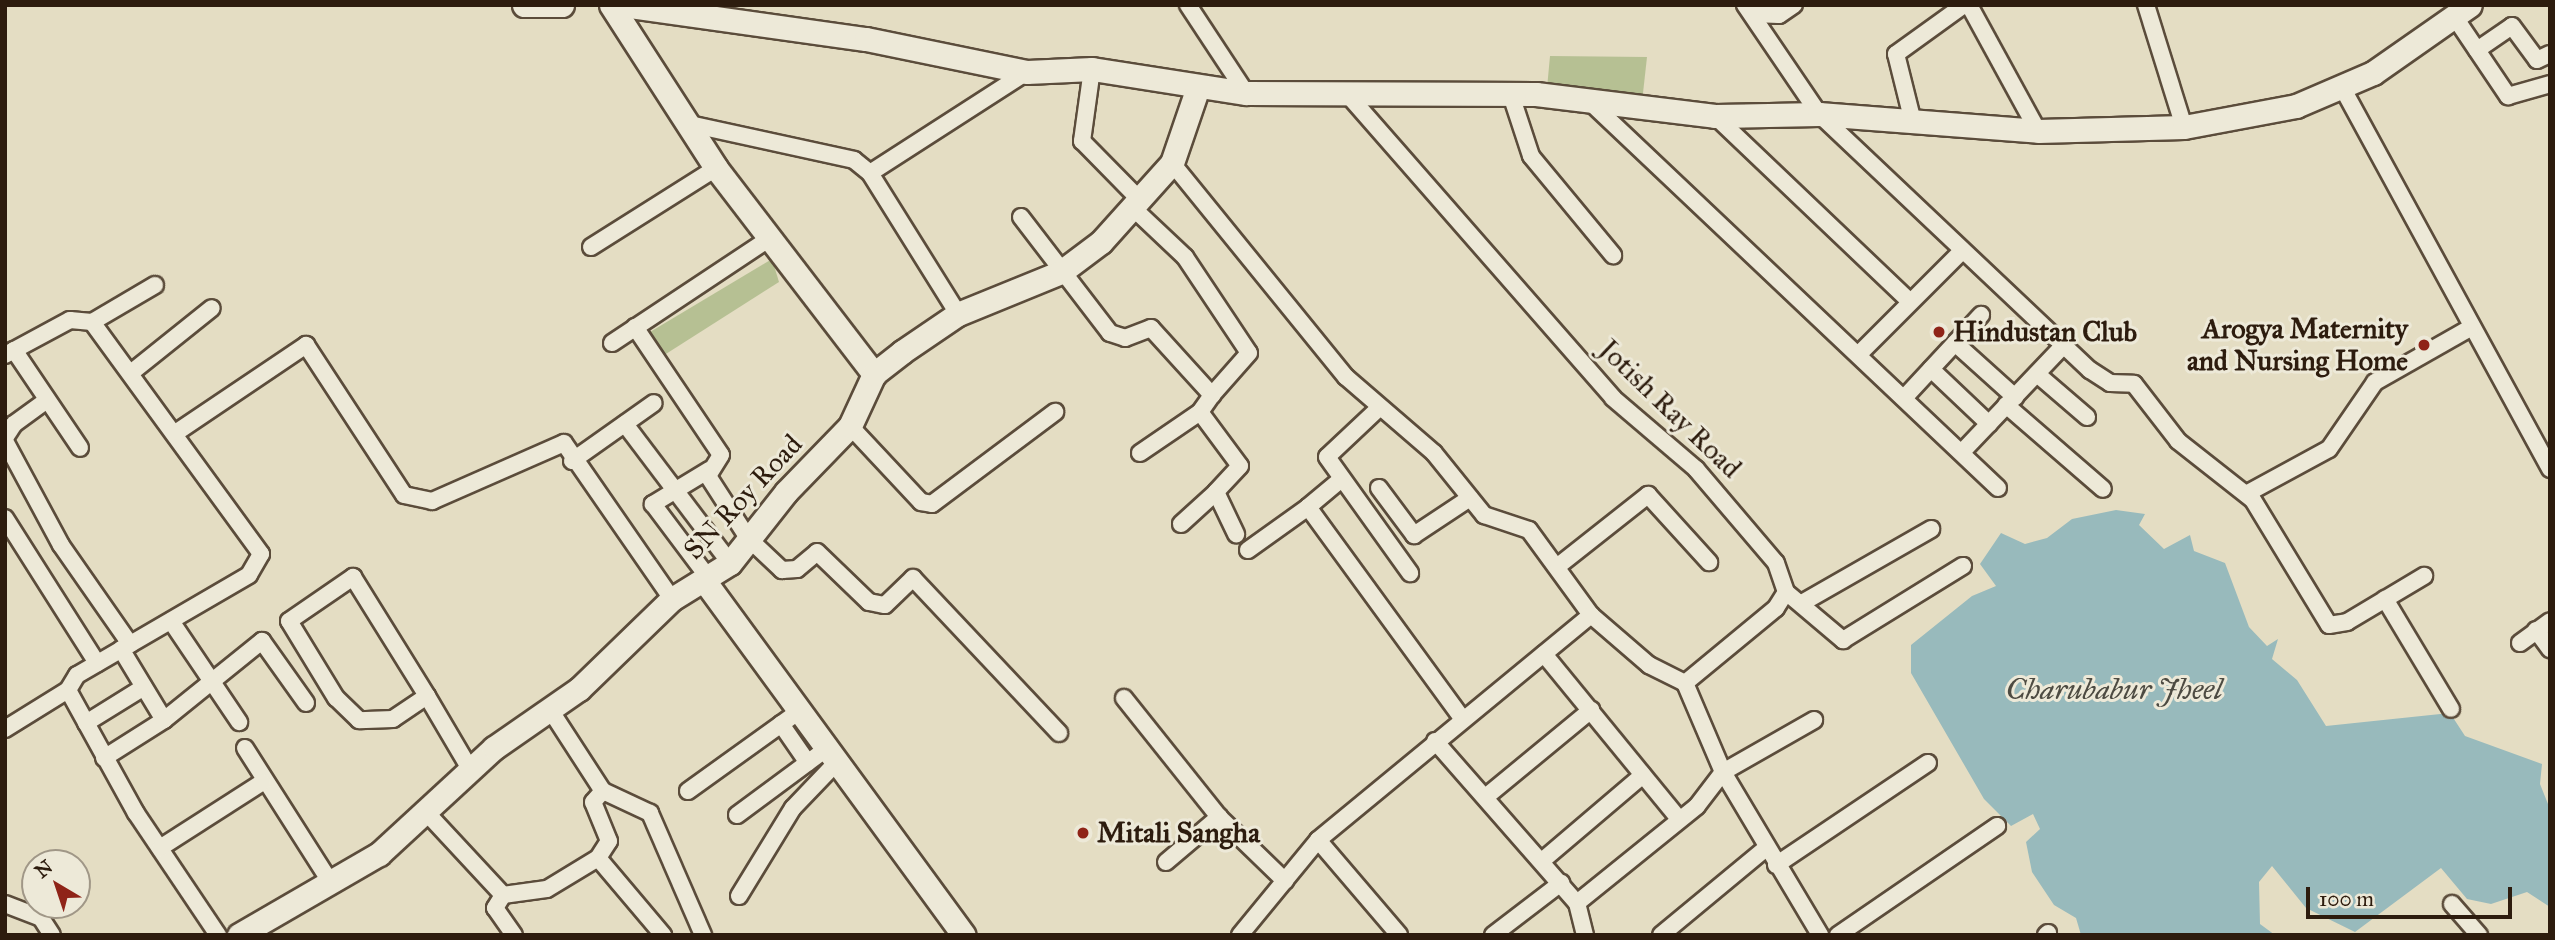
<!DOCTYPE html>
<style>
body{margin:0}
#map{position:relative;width:2555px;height:940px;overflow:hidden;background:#e4ddc3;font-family:"IM FELL Great Primer",serif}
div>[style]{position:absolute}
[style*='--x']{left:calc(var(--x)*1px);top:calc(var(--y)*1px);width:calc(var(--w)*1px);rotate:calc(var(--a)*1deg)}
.green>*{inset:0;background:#b6c093}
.water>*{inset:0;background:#98babc}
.roads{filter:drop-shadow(2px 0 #5b4c3b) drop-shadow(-2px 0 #5b4c3b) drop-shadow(0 2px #5b4c3b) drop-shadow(0 -2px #5b4c3b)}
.street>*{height:16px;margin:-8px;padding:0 8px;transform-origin:8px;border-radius:8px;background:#ede9d8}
.secondary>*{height:23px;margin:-11.5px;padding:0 11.5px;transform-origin:11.5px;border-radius:11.5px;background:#ede9d8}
.dots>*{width:19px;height:19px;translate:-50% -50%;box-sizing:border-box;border:4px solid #ede9d8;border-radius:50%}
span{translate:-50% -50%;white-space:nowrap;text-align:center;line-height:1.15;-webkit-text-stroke:6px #ede9d8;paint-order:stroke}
.poi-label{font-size:28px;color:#2d1c0e;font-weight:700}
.right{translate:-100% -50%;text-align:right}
.left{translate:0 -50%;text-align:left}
.street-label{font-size:28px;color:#2d1c0e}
.water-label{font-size:30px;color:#4d4b42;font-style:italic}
.frame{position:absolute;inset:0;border:7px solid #2d1c0e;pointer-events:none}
.north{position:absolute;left:21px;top:849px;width:70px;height:70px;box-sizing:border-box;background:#ede9d8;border:2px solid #a09787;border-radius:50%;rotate:321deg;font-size:19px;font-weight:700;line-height:28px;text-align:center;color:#2d1c0e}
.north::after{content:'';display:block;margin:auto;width:24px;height:32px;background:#8f2418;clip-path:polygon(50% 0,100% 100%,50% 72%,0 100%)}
.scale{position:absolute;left:2306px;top:887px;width:206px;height:32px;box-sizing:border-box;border:4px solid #2d1c0e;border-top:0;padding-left:9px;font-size:21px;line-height:24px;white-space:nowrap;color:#2d1c0e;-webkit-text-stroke:5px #ede9d8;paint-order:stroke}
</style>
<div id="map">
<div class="green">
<div style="clip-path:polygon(1550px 56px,1647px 57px,1642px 102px,1546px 99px)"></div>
<div style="clip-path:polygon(772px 259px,779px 282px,658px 359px,645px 335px)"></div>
</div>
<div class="water">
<div style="clip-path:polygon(2116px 510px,2145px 514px,2139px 525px,2164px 549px,2190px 535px,2194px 551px,2225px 563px,2249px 627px,2267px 646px,2278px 639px,2272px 659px,2297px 680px,2326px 726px,2450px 713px,2465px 736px,2542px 764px,2540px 784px,2550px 809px,2550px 907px,2527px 892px,2491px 904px,2467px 899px,2441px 868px,2355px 932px,2306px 908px,2272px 866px,2259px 882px,2260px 924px,2275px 935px,2081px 935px,2076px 918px,2054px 905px,2032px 872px,2026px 842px,2040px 829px,2033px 814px,2011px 826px,1984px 799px,1911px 673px,1911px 645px,1972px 596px,1996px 586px,1980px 564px,2001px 533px,2025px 544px,2047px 538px,2072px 519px)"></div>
</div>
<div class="roads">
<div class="street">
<div style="--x:1188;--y:5;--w:105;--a:56.6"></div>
<div style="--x:1745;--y:5;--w:132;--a:55.8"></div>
<div style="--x:1819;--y:114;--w:373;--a:43.4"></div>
<div style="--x:2090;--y:370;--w:24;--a:33"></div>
<div style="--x:2110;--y:383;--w:24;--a:2"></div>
<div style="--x:2134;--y:384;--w:72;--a:52.3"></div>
<div style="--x:2178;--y:441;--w:95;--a:38.2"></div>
<div style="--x:2253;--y:500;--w:146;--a:58.7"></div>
<div style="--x:2329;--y:625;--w:18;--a:-9"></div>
<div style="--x:2347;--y:622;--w:90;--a:-30.9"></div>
<div style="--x:1969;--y:5;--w:144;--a:61.3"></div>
<div style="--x:2146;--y:5;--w:128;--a:72.7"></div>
<div style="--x:1752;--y:14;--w:27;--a:2"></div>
<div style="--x:1779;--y:15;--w:18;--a:-34"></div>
<div style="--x:2454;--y:16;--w:97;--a:56"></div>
<div style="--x:2508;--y:96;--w:44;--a:-15.9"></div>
<div style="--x:2477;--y:50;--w:42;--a:-34.4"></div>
<div style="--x:2512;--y:26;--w:42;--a:53.7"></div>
<div style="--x:2537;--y:60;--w:14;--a:-25"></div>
<div style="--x:1092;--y:69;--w:73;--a:97.9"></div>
<div style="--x:1082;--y:141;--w:78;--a:45.5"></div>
<div style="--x:2343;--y:89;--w:433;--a:61.4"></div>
<div style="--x:1511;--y:95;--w:64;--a:71.8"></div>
<div style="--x:1531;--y:156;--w:129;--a:50.4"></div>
<div style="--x:1349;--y:96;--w:401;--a:48.8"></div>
<div style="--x:1613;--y:398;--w:109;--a:40.5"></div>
<div style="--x:1696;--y:469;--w:123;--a:49.6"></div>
<div style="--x:1776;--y:563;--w:31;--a:71"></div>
<div style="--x:1786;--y:592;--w:19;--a:122"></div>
<div style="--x:1776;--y:608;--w:118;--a:140.5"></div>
<div style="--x:1685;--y:683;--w:97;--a:66.9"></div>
<div style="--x:1723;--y:772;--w:105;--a:-29.7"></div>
<div style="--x:1589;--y:101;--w:563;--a:43.42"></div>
<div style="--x:1715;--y:116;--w:269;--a:43.6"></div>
<div style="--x:1913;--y:122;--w:70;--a:-104"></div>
<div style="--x:1896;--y:54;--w:84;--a:-35.8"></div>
<div style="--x:685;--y:123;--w:173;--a:12.3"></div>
<div style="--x:854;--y:160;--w:21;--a:39"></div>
<div style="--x:870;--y:173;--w:166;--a:58"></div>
<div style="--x:1172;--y:163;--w:276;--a:50.9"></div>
<div style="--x:1346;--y:377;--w:116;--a:40.8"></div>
<div style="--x:1434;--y:453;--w:80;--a:51.1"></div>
<div style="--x:1484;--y:515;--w:47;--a:18.4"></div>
<div style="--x:1529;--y:530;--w:105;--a:53.9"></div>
<div style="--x:870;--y:173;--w:187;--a:-32.8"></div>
<div style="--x:1132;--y:207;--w:73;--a:43.3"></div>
<div style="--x:1185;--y:257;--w:115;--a:56.3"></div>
<div style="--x:1249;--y:353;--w:56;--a:131.4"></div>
<div style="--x:1021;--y:217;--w:146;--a:52.5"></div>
<div style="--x:1110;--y:333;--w:16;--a:18"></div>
<div style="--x:1125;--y:338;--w:28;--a:-21"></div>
<div style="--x:1151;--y:328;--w:91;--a:47.7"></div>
<div style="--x:1212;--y:395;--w:21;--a:125"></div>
<div style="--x:1200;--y:412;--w:67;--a:53.5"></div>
<div style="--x:1240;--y:466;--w:35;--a:133"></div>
<div style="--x:1216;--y:492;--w:47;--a:64.5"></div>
<div style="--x:591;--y:247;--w:148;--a:-32.3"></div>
<div style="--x:92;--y:322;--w:73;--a:-30.4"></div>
<div style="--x:635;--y:327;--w:154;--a:56.1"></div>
<div style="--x:721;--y:455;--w:25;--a:122"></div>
<div style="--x:708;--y:476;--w:74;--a:57.2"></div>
<div style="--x:748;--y:538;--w:47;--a:43.3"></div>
<div style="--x:782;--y:570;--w:15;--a:-4"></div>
<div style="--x:797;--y:569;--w:26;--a:-40"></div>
<div style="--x:817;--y:552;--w:72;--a:43.9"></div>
<div style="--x:869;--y:602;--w:16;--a:11"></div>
<div style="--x:885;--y:605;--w:39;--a:-44"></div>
<div style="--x:913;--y:578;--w:213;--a:46.7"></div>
<div style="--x:612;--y:343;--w:190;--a:-33.6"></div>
<div style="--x:1955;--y:343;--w:81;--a:42"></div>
<div style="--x:14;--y:350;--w:118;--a:56"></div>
<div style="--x:1859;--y:354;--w:146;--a:-45"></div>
<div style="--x:5;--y:355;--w:74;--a:-28.3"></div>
<div style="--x:70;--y:320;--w:22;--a:5"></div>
<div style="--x:92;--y:322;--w:287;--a:53.9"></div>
<div style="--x:261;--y:554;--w:24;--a:120"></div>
<div style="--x:249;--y:575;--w:199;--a:149.8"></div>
<div style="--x:77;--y:675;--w:17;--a:121"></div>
<div style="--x:68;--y:690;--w:141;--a:61.1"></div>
<div style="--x:136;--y:813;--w:147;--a:56.1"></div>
<div style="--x:1931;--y:369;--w:80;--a:43.5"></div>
<div style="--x:132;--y:372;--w:102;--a:-38.7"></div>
<div style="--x:2037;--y:374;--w:66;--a:40.7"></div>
<div style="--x:1905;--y:397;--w:112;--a:-47.2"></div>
<div style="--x:2006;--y:405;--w:128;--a:40.9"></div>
<div style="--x:1379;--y:408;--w:71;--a:136.7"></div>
<div style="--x:1327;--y:457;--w:143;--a:54.4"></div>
<div style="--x:625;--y:424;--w:174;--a:52.9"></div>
<div style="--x:850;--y:426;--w:104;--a:46.9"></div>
<div style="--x:921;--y:502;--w:11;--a:10"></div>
<div style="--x:932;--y:504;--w:154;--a:-36.8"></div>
<div style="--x:177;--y:432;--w:156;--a:-34"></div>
<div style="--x:306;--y:345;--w:179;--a:56.8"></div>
<div style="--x:404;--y:495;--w:29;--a:12"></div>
<div style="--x:432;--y:501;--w:144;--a:-23.7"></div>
<div style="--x:564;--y:443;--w:190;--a:55.3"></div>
<div style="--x:5;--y:438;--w:17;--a:-57"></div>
<div style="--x:14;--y:424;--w:41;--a:-36"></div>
<div style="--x:5;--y:441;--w:118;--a:61.7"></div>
<div style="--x:61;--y:545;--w:121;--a:55.1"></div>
<div style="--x:1962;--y:452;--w:146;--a:-46.4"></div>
<div style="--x:1140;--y:453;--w:73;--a:-34.3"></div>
<div style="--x:572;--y:461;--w:100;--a:-35.3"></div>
<div style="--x:709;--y:470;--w:66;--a:148.7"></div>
<div style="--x:653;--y:504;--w:95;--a:53.1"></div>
<div style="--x:1379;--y:488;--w:59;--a:53.3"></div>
<div style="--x:1414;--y:535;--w:67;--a:-33.5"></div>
<div style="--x:2246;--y:494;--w:94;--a:-28.5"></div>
<div style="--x:2329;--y:449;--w:81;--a:-55.5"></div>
<div style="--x:2375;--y:382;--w:109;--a:-29.6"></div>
<div style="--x:1308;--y:507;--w:40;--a:-40"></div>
<div style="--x:5;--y:518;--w:172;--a:57.6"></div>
<div style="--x:1181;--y:524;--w:47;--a:-42.4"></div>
<div style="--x:1248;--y:550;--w:74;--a:-35.6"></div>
<div style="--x:1308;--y:507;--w:261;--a:53.9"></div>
<div style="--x:1558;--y:566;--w:115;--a:-38.3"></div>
<div style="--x:1648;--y:495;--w:91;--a:47.7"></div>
<div style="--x:1786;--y:592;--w:75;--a:40.1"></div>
<div style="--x:1843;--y:640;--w:141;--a:-31.7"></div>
<div style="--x:2385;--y:599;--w:128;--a:59"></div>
<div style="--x:1802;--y:603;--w:149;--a:-29.8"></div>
<div style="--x:171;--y:621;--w:122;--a:56"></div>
<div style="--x:2536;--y:630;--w:24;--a:54"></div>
<div style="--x:2520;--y:643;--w:37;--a:-36"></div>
<div style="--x:121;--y:649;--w:83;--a:58.8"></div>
<div style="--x:1544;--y:654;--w:213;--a:50.7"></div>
<div style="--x:427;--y:696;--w:41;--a:145.9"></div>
<div style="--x:393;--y:719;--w:34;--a:178"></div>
<div style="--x:359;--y:720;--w:32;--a:-136"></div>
<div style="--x:336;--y:698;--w:90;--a:-121.4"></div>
<div style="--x:289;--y:621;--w:78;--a:-34.5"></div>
<div style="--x:353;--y:577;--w:140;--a:58.1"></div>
<div style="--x:427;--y:696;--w:85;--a:59.5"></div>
<div style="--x:1124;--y:698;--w:152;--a:51.4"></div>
<div style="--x:1219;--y:817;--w:92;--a:44.1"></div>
<div style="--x:549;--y:708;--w:99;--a:57"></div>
<div style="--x:603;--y:791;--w:52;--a:25.1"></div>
<div style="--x:650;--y:813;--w:133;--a:66.5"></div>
<div style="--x:86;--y:723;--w:68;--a:-31.8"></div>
<div style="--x:781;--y:724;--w:47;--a:55.3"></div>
<div style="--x:5;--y:729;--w:74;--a:-31.8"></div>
<div style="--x:1435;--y:741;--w:215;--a:48.8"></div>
<div style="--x:1577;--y:903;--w:154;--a:-38.9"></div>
<div style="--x:1697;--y:806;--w:43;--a:-52.6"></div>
<div style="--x:1723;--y:772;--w:190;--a:59.2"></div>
<div style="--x:245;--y:748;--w:160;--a:57.5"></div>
<div style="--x:104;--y:758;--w:71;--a:-32.3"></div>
<div style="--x:164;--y:720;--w:126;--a:-38.9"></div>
<div style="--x:262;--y:641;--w:76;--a:54.6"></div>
<div style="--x:688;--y:791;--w:135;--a:-35.7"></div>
<div style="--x:1488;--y:795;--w:134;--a:-39.5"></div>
<div style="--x:425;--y:811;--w:115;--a:47.1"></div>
<div style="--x:737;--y:815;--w:109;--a:-36.5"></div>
<div style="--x:1318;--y:840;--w:125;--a:49.5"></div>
<div style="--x:160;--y:848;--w:122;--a:-32.7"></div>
<div style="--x:598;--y:858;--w:20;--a:-57"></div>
<div style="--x:609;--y:841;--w:42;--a:-112.3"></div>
<div style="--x:593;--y:802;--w:15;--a:-48"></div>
<div style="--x:1543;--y:860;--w:131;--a:-40.4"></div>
<div style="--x:1166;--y:862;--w:70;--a:-40.3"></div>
<div style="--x:1776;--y:865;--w:183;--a:-33.9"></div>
<div style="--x:739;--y:896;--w:103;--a:-58.5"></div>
<div style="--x:793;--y:808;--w:61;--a:-46.3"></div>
<div style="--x:1577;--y:903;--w:33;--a:76"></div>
<div style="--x:5;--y:904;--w:39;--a:21"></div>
<div style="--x:41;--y:918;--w:20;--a:57"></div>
<div style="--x:2452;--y:904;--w:41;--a:48.9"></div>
<div style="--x:514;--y:935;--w:33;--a:-125"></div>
<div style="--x:495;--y:908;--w:15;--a:-58"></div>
<div style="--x:503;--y:895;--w:44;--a:-7.8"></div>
<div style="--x:547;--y:889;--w:60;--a:-31.3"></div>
<div style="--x:598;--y:858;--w:101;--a:49.8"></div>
<div style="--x:1240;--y:935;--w:123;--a:-50.6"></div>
<div style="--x:1318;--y:840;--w:354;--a:-39.5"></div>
<div style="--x:1591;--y:615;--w:77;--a:40.8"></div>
<div style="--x:1649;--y:665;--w:40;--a:26.6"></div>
<div style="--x:1493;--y:935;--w:86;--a:-37.4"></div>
<div style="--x:1661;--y:935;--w:135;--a:-39.6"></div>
<div style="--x:1838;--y:935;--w:193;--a:-34.4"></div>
<div style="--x:2046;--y:935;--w:3;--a:-45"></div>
</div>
<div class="secondary">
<div style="--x:524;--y:5;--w:38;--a:0"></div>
<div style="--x:611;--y:5;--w:194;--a:57.2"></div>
<div style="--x:716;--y:168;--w:260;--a:52.5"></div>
<div style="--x:623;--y:5;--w:245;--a:8"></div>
<div style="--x:866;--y:39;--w:164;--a:11.6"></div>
<div style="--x:1027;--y:72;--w:65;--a:-2.6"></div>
<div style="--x:1092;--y:69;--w:156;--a:8.9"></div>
<div style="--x:1246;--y:93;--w:290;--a:0.2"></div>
<div style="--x:1536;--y:94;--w:180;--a:7"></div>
<div style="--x:1715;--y:116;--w:104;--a:-1.1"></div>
<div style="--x:1819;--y:114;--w:220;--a:4.4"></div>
<div style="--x:2038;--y:131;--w:146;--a:-1.6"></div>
<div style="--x:2184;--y:127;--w:114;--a:-10.6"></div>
<div style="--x:2296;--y:106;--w:84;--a:-23.2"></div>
<div style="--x:2373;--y:73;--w:118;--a:-35"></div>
<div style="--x:706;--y:583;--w:436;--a:53.8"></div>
<div style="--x:239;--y:935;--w:162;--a:-30.1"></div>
<div style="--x:379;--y:854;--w:156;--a:-42.7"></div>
<div style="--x:494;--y:748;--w:103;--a:-34.8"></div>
<div style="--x:579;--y:689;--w:129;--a:-44.1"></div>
<div style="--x:672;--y:599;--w:68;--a:-31.8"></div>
<div style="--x:730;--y:563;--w:90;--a:-51.7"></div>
<div style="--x:786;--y:492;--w:92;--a:-45.9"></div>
<div style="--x:850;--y:426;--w:57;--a:-65.2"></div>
<div style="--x:874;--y:374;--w:36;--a:-38"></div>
<div style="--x:902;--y:352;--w:68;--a:-34.2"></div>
<div style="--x:958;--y:314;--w:111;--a:-22.2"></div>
<div style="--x:1061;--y:272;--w:50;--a:-36.9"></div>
<div style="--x:1101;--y:242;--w:106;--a:-48.1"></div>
<div style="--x:1172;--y:163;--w:80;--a:-71.1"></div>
</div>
</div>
<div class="dots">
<div style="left:1939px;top:332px;background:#8f2418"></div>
<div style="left:2424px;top:345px;background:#8f2418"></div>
<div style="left:1083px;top:833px;background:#8f2418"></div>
</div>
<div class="poi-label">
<span class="right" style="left:2408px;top:345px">Arogya Maternity<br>and Nursing Home</span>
<span class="left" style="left:1953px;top:332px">Hindustan Club</span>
<span class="left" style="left:1097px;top:833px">Mitali Sangha</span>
</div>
<div class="street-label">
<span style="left:1670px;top:409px;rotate:44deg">Jotish Ray Road</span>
<span style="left:743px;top:497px;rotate:-47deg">SN Roy Road</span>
</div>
<div class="water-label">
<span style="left:2114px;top:689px">Charubabur Jheel</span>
</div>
<div class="frame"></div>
<div class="north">N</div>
<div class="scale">100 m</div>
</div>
